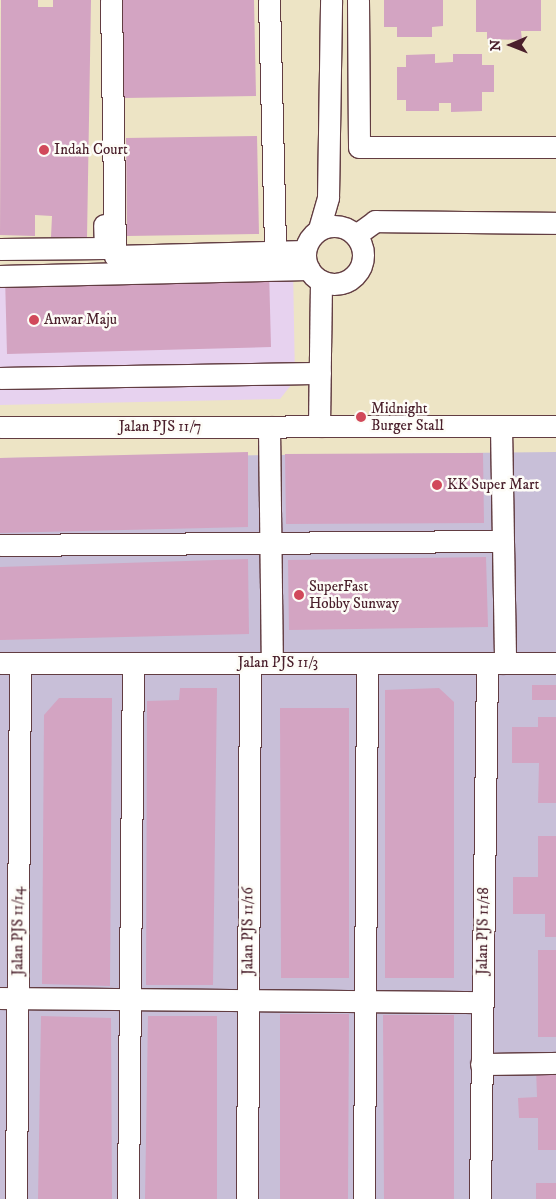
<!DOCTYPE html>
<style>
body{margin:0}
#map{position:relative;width:556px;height:1199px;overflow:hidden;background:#ede4c5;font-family:"IM FELL DW Pica",serif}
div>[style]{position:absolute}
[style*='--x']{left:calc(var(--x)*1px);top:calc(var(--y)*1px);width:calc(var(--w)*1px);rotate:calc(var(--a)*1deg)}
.built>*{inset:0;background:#e7d2ef}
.industrial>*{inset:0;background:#c8bfd8}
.building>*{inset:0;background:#d3a4c2}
.roads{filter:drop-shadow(1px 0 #623d42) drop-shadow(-1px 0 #623d42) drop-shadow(0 1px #623d42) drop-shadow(0 -1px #623d42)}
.minor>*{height:21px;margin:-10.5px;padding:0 10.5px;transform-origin:10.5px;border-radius:10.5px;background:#fff}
.minor>.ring{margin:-10.5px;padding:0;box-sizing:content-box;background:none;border:21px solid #fff;border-radius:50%}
.dots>*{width:14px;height:14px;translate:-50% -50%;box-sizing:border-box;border:2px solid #fdfcf7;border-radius:50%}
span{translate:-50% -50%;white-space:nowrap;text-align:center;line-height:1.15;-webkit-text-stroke:5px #fdfcf7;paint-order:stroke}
.poi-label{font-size:15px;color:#4a1f2b}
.left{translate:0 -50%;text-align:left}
.street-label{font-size:15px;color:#4a1f2b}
.north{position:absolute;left:486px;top:20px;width:50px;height:50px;-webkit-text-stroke:4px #fdfcf7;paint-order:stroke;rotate:269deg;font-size:14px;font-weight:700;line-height:20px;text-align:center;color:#4a1f2b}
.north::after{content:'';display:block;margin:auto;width:18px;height:22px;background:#4a1f2b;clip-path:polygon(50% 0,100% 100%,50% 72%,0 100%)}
</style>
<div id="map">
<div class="built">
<div style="clip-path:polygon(293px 267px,295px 380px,280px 399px,0 405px,0 273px)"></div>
</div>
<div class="industrial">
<div style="clip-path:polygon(556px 452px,556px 1199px,0 1199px,0 458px)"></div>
</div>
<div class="building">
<div style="clip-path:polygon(1px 0,38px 0,38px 7px,53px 7px,53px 0,91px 0,87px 238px,51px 237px,52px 216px,35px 215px,35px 236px,0 235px)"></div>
<div style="clip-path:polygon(122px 0,254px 0,256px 96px,124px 98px)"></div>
<div style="clip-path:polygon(384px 0,443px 0,443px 26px,432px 27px,432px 37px,397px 37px,397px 27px,384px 27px)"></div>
<div style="clip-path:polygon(476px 0,541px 0,541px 31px,521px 31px,522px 40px,487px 39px,487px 32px,476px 32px)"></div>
<div style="clip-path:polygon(435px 54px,435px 63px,453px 62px,453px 54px,482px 54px,482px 65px,494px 65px,494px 92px,482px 92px,482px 111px,451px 112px,451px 103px,439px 103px,439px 111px,406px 111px,406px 100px,397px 100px,397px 67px,406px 67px,406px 55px)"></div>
<div style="clip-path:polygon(257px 136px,259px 234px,127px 236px,126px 138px)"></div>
<div style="clip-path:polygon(269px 270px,271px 347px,7px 354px,5px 276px)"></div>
<div style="clip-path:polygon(248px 452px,248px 527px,0 533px,0 458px)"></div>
<div style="clip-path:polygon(483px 453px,484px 523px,286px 524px,285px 454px)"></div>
<div style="clip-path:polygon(486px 557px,488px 627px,289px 630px,288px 560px)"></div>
<div style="clip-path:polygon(248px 559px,249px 634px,0 640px,0 567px)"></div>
<div style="clip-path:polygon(532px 685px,556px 685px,556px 700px,532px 700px)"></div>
<div style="clip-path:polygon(180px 688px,217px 688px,213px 985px,146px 985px,147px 701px,179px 700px)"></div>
<div style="clip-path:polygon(439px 688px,454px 702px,454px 978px,385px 978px,385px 690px)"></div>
<div style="clip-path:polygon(59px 698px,112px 698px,110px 986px,42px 984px,44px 715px)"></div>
<div style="clip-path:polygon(280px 708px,349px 708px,349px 978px,281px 978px)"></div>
<div style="clip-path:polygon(538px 717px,556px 717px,556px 803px,538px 803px,539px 763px,512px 763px,512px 727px,538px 727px)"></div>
<div style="clip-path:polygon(538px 836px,556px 836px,556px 937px,545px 937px,545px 914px,513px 914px,513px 877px,538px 877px)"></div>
<div style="clip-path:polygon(538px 950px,556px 950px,556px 1037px,538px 1037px)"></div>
<div style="clip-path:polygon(280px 1014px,349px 1014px,348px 1199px,280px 1199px)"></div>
<div style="clip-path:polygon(383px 1015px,454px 1015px,454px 1199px,384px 1199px)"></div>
<div style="clip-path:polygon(41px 1016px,111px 1018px,112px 1199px,38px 1199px)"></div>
<div style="clip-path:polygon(148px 1016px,217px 1016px,217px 1199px,145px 1199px)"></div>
<div style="clip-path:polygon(536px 1068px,556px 1068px,556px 1150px,538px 1150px,538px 1118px,519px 1118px,518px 1098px,537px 1097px)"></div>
<div style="clip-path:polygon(536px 1183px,556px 1183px,556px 1199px,536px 1199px)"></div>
</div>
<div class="roads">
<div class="minor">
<div style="--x:111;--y:0;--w:256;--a:89.1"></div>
<div style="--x:115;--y:256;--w:190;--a:-1.5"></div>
<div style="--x:269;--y:0;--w:252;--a:88.6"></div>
<div style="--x:358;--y:0;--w:147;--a:89.6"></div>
<div style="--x:359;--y:147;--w:197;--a:0"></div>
<div class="ring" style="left:305px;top:226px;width:37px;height:37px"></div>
<div style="--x:319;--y:229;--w:33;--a:-74"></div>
<div style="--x:328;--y:197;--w:197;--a:-89.1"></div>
<div style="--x:356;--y:235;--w:24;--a:-36"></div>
<div style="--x:375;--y:221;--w:181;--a:0.6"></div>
<div style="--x:0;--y:249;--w:105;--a:-0.5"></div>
<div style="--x:105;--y:248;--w:23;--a:-92"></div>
<div style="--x:0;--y:276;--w:309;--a:-1.3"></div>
<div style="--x:0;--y:378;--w:320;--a:-0.9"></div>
<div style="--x:319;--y:426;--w:145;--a:-89.2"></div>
<div style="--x:0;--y:427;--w:556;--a:-0.1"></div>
<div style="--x:269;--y:427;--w:236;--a:89.3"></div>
<div style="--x:501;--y:427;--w:236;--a:89"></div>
<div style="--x:0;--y:545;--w:502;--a:-0.46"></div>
<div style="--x:0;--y:663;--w:556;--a:0"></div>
<div style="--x:0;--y:998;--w:482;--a:0.5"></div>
<div style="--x:481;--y:1064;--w:75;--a:-0.8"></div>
<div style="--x:16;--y:1199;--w:536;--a:-89.57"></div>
<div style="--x:128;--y:1199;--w:536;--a:-89.47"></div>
<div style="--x:247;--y:1199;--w:536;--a:-89.68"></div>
<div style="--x:364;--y:1199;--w:536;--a:-89.68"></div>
<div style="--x:480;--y:1199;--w:536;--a:-89.25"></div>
</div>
</div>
<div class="dots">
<div style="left:44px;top:150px;background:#d1495b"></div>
<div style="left:34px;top:320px;background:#d1495b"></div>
<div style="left:361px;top:417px;background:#d1495b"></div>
<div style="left:437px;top:485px;background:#d1495b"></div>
<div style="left:299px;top:595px;background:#d1495b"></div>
</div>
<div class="poi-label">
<span class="left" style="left:54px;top:150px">Indah Court</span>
<span class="left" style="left:44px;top:320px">Anwar Maju</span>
<span class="left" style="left:371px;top:417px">Midnight<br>Burger Stall</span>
<span class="left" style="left:447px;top:485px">KK Super Mart</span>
<span class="left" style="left:309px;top:595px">SuperFast<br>Hobby Sunway</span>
</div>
<div class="street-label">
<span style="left:160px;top:427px">Jalan PJS 11/7</span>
<span style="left:278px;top:663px">Jalan PJS 11/3</span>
<span style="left:18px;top:931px;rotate:-90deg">Jalan PJS 11/14</span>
<span style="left:248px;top:931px;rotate:-90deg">Jalan PJS 11/16</span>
<span style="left:483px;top:931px;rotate:-89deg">Jalan PJS 11/18</span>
</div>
<div class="north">N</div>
</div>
